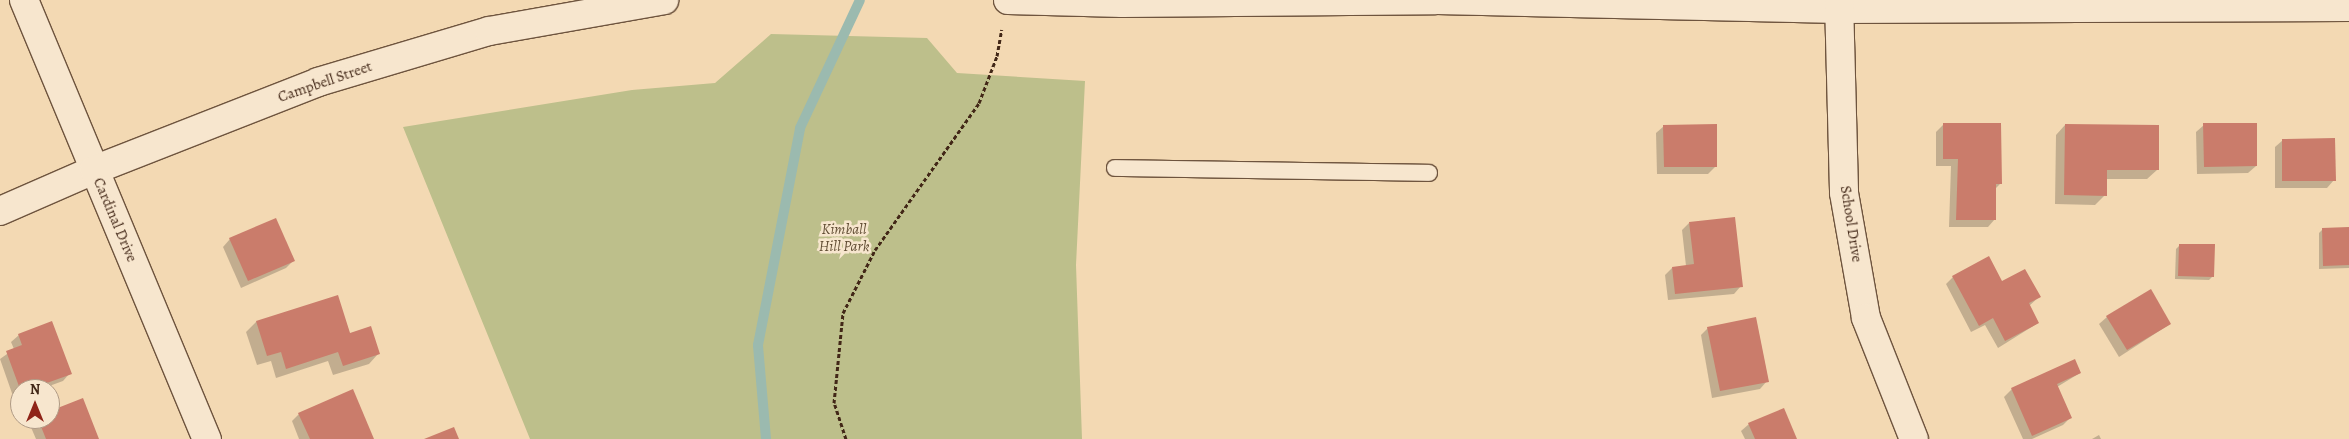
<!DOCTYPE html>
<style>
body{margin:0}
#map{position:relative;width:2349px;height:439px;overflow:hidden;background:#f3d9b3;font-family:Alegreya,serif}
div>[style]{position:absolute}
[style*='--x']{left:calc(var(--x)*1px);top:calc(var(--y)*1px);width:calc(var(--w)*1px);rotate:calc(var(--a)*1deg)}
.green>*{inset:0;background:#bdbf8b}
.shadow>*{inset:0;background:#0003}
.stream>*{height:10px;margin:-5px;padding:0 5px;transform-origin:5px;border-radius:5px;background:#9bbaaf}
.building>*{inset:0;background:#ca7c6b}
.path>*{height:3px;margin-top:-1.5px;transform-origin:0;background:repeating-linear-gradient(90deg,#422717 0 4px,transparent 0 6.5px)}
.roads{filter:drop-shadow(1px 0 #6e543e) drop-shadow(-1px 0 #6e543e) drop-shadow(0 1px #6e543e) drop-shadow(0 -1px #6e543e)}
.lane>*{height:16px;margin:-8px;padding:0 8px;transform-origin:8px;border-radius:8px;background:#f7e6ce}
.street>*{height:28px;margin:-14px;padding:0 14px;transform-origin:14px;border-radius:14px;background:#f7e6ce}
span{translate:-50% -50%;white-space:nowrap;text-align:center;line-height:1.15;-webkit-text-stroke:5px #f7e6ce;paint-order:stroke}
.street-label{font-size:15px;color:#422717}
.park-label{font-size:15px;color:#614d34;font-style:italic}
.north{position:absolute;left:10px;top:379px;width:50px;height:50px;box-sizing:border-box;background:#f7e6ce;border:1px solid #af9a85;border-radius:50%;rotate:0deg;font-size:14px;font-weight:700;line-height:20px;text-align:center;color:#422717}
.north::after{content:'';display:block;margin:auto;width:18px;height:22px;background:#8f2418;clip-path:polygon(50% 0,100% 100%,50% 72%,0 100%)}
</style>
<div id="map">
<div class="green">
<div style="clip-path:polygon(771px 34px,927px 38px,957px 73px,1085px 81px,1076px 265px,1082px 439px,530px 439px,403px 127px,632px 90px,715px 83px)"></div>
</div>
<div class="shadow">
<div style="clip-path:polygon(1944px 124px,2000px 184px,1995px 189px,1995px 219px,1988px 227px,1949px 227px,1951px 166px,1936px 166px,1936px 132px)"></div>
<div style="clip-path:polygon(2065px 125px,2157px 170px,2147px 179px,2106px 179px,2105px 195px,2095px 205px,2055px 204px,2056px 135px)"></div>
<div style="clip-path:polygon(2204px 125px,2256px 166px,2248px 173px,2197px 174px,2196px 132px)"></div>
<div style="clip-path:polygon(1664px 126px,1716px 166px,1708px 174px,1657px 174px,1656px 133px)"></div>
<div style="clip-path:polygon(2283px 140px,2334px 180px,2327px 188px,2275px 188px,2275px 147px)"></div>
<div style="clip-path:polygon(1689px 223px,1741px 286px,1734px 294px,1668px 300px,1665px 275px,1672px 268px,1686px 266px,1682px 230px)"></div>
<div style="clip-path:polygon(2349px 228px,2349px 268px,2319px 269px,2319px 233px,2323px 229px)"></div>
<div style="clip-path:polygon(230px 239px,294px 260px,286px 268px,241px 288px,223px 247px)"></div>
<div style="clip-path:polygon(2180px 245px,2213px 276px,2209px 280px,2175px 279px,2176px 249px)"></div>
<div style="clip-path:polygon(1953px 277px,2002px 282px,2039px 297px,2029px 306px,2038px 323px,1998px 348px,1985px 325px,1971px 332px,1946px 284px)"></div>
<div style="clip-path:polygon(337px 296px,350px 334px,378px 354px,369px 364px,333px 375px,328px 361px,276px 378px,271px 361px,257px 365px,246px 332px,256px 322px)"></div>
<div style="clip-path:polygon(2107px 317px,2170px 324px,2119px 357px,2099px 324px)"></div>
<div style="clip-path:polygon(1708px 328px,1767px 381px,1760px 389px,1712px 398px,1701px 335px)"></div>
<div style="clip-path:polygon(19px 335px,70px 373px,63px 381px,41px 389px,20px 389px,20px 396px,14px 399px,0 359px,14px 349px,11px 342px)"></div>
<div style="clip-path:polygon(2074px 361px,2080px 373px,2057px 387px,2071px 417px,2063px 425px,2032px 439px,2023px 439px,2004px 397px,2012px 389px)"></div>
<div style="clip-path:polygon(50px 412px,97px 439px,36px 439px,30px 425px,36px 419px,50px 419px)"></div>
<div style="clip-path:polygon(299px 414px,373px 439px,299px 439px,292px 421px)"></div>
<div style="clip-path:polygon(1749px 424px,1796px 439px,1745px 439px,1741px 431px)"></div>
<div style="clip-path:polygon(2099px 435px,2101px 439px,2092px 439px)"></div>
</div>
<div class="stream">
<div style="--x:766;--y:439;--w:94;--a:-94.9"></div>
<div style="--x:758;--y:345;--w:221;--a:-79"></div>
<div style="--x:800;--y:128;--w:141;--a:-64.9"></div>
</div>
<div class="building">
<div style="clip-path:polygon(1943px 123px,2001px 123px,2002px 184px,1996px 184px,1996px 220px,1956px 220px,1958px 159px,1943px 159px)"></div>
<div style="clip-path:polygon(2203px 123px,2257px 123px,2257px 166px,2204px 167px)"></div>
<div style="clip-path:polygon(1717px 124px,1717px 167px,1664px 167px,1663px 125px)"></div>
<div style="clip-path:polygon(2065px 124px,2159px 125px,2159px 170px,2107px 170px,2107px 196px,2064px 195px)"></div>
<div style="clip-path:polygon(2335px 138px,2336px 181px,2282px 181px,2282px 139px)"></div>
<div style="clip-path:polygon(1735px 217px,1743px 287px,1675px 294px,1672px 267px,1694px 264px,1689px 222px)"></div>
<div style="clip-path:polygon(276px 218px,295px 261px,248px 281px,229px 238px)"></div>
<div style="clip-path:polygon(2349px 227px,2349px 265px,2323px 266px,2322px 228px)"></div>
<div style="clip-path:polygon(2179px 244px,2215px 244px,2214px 277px,2178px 276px)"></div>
<div style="clip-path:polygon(1989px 256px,2002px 281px,2025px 269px,2041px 297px,2029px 303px,2039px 323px,2005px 341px,1993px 318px,1979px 326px,1952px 276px)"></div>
<div style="clip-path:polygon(2151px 289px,2171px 324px,2127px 350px,2106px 316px)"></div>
<div style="clip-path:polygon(338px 295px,350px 333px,371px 326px,380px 354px,343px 366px,338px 352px,286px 369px,281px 352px,267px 356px,256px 321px)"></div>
<div style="clip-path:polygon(1756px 317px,1769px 382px,1720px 391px,1707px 327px)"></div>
<div style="clip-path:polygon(52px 321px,72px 374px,30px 389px,20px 389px,6px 351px,22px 345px,18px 334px)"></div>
<div style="clip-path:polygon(2075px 359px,2081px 373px,2057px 384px,2072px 418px,2032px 436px,2011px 388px)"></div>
<div style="clip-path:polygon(353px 389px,374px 439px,310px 439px,298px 413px)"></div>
<div style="clip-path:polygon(83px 398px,99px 439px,46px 439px,38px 419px,50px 419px,50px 411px)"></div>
<div style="clip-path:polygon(1784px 408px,1797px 439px,1755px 439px,1748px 423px)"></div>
<div style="clip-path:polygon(454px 427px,459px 439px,424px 439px)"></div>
</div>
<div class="path">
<div style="--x:846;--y:439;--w:38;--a:-108"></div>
<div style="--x:834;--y:403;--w:90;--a:-84.3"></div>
<div style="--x:843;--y:313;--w:71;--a:-63.1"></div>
<div style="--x:875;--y:250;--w:180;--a:-54.7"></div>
<div style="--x:979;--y:103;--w:50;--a:-69"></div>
<div style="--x:997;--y:56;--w:27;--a:-80"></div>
</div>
<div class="roads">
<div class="lane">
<div style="--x:1115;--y:168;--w:314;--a:0.9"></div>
</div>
<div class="street">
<div style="--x:24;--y:0;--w:476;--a:67.4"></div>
<div style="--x:1008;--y:0;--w:114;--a:1.5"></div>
<div style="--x:1122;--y:3;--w:313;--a:-0.5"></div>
<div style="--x:1437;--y:0;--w:402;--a:1.3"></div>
<div style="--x:1839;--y:9;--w:510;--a:-0.22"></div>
<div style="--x:1839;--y:0;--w:193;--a:88.5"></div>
<div style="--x:1844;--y:193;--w:127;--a:80"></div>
<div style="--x:1866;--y:318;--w:130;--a:68.4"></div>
<div style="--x:0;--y:211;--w:103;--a:-23.6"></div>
<div style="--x:94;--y:170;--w:241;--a:-21.4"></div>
<div style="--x:318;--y:82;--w:178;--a:-16.6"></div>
<div style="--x:489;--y:31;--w:178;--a:-10"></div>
</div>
</div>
<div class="street-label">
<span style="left:325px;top:82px;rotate:-19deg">Campbell Street</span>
<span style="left:115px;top:220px;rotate:67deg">Cardinal Drive</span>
<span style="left:1851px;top:224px;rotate:81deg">School Drive</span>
</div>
<div class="park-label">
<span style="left:844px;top:238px">Kimball<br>Hill Park</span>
</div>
<div class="north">N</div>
</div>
